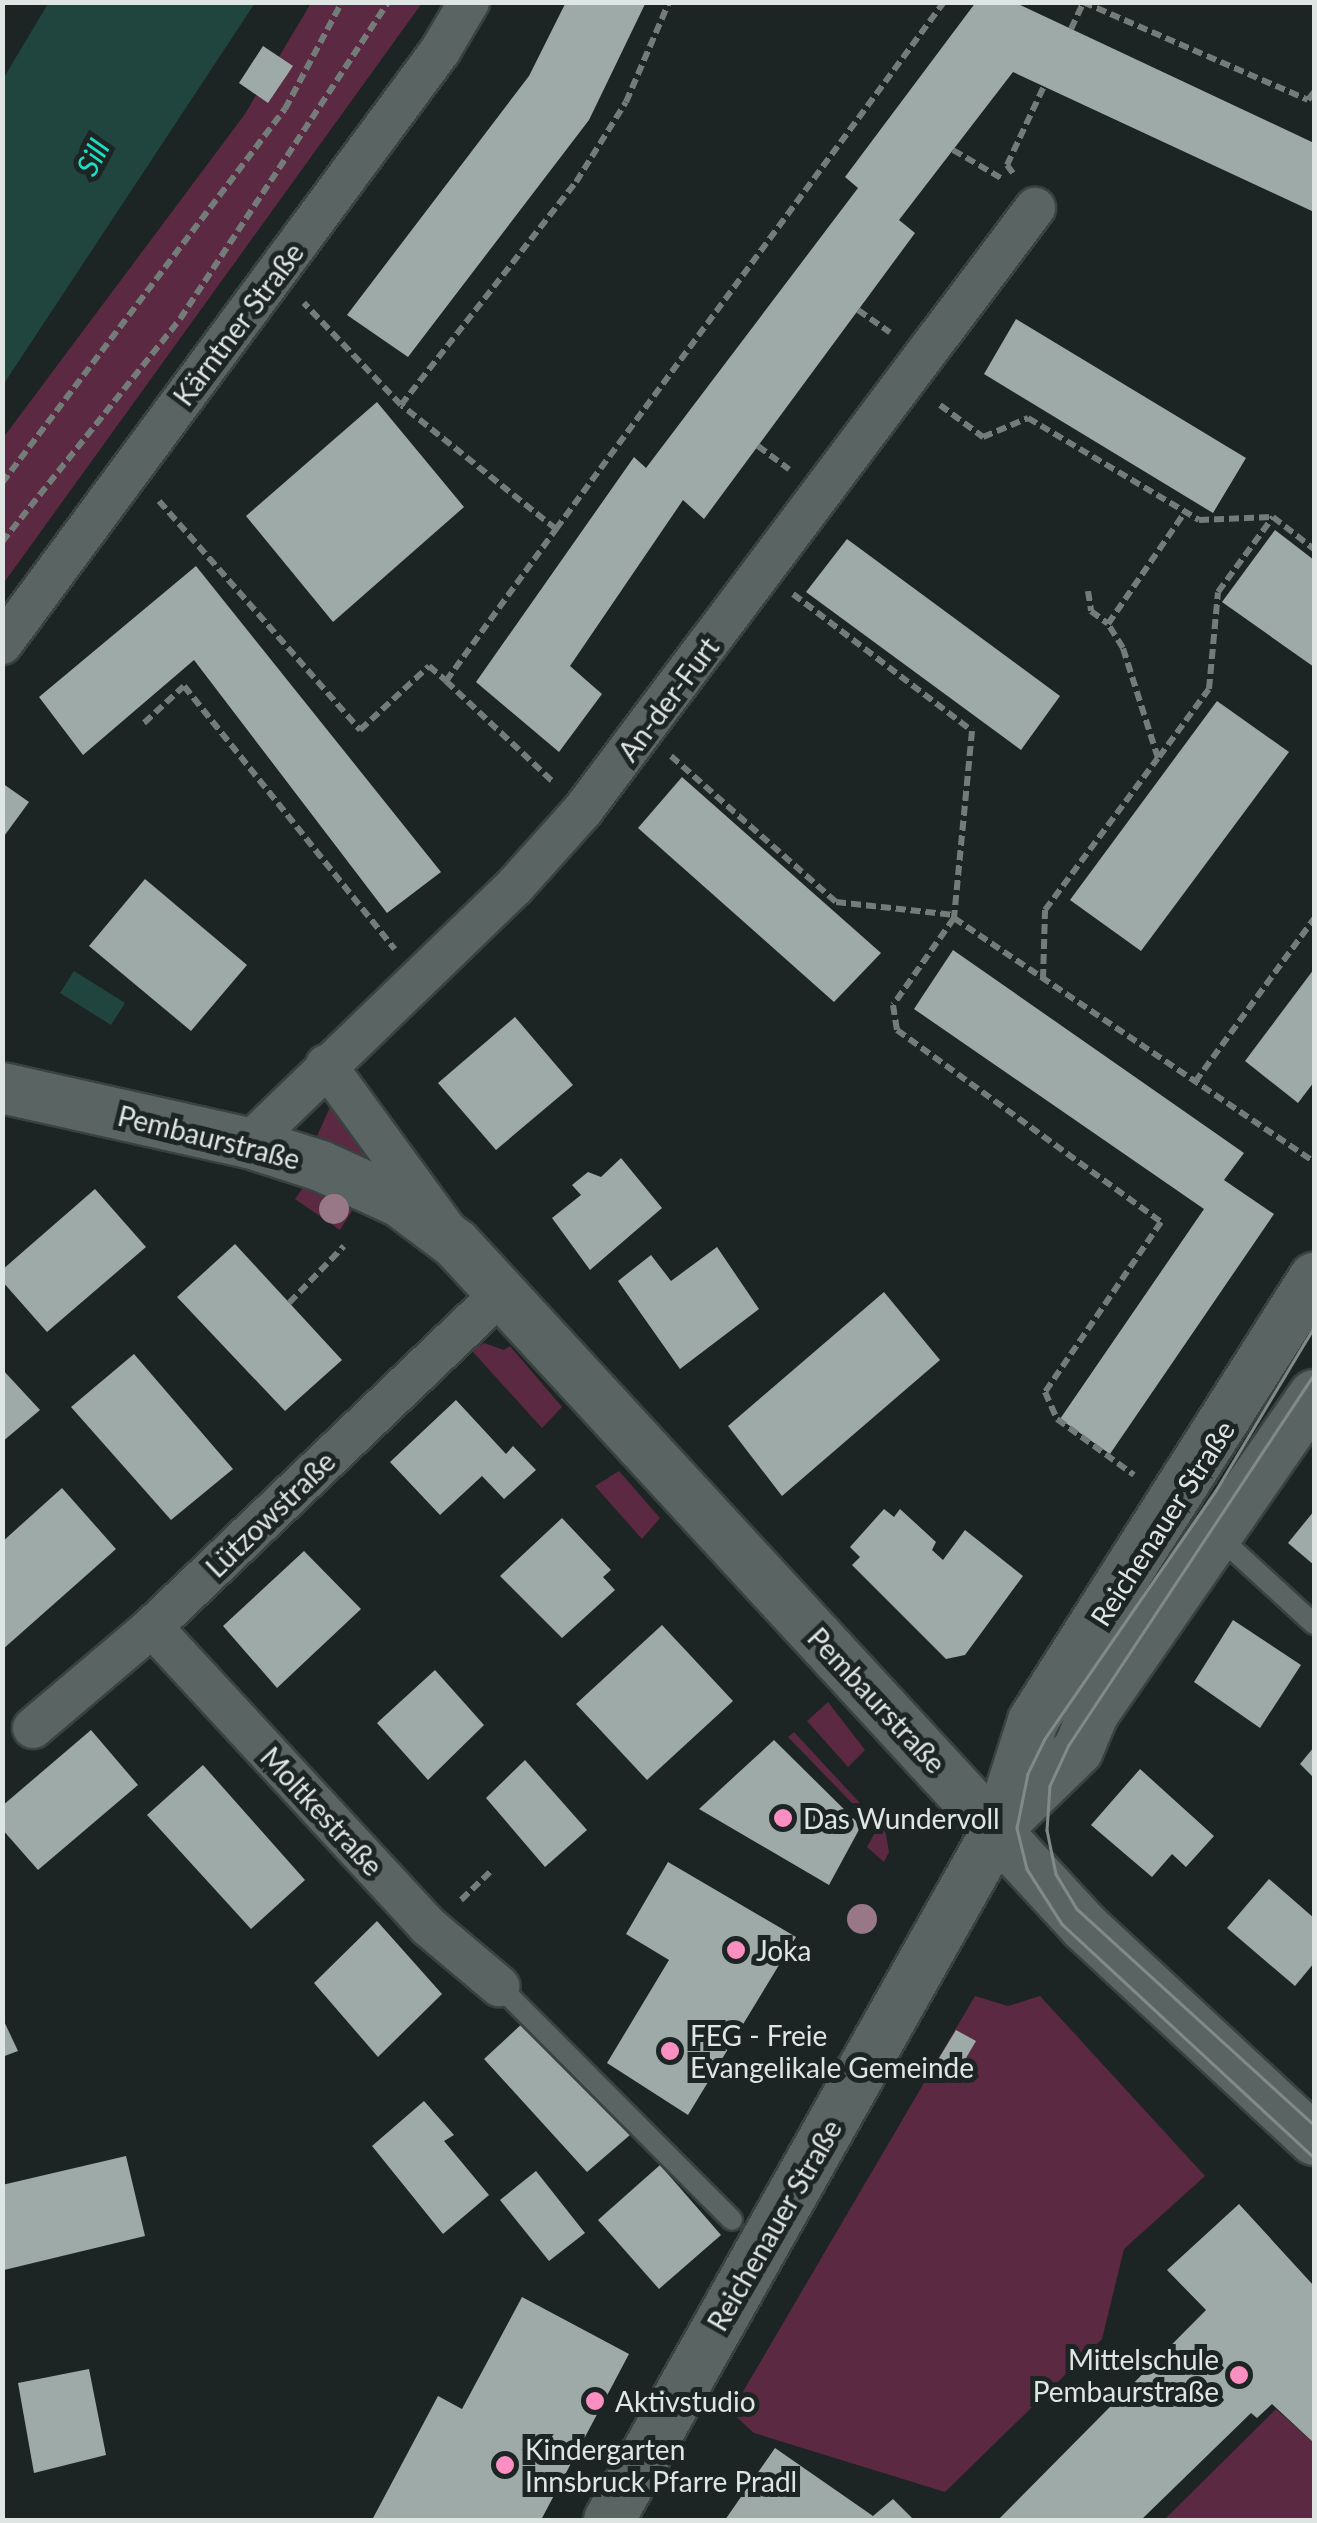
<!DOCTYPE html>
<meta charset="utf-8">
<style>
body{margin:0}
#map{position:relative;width:1317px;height:2523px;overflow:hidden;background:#1c2523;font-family:Lato,sans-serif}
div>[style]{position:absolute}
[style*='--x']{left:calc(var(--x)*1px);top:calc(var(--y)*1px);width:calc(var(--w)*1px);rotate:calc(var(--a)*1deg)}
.green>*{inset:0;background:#5b2941}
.water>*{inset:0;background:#20453e}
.building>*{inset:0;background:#9eaaa7}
.path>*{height:6px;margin-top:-3px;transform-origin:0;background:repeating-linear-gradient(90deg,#747c7a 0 10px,transparent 0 15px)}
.roads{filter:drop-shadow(2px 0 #3a4240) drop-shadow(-2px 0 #3a4240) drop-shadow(0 2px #3a4240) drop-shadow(0 -2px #3a4240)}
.service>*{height:20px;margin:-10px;padding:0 10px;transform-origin:10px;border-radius:10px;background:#5a6563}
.minor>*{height:40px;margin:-20px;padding:0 20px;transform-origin:20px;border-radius:20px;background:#5a6563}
.tertiary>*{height:50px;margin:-25px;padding:0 25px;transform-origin:25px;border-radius:25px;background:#5a6563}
.tram>*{height:2.5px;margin:-1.25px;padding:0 1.25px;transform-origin:1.25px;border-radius:1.25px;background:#828a88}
.trees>*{width:30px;height:30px;margin:-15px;border-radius:50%;background:#987786}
.dots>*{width:28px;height:28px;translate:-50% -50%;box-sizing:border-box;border:5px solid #1c2523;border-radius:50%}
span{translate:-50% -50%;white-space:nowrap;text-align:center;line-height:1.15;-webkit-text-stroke:10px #1c2523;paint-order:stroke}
.street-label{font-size:28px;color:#dee5e3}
.poi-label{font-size:28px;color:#dee5e3}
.left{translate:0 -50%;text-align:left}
.right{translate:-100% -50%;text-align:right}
.water-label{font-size:30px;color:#1eddc1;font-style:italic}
.frame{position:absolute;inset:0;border:5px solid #dee5e3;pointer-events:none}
</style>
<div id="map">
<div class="green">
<div style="clip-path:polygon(311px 3px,422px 3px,3px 584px,3px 438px,245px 114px)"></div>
<div style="clip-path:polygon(331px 1105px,373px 1161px,317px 1136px)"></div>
<div style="clip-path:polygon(305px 1185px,355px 1206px,340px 1230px,295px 1199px)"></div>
<div style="clip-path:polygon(484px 1343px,504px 1350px,510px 1346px,562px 1407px,542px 1428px,472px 1351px)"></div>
<div style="clip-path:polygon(619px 1471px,660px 1518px,642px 1539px,595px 1486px)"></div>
<div style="clip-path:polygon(828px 1702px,865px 1750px,848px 1767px,807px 1721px)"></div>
<div style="clip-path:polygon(794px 1732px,885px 1830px,889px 1852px,884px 1862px,867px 1847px,877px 1829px,788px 1737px)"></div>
<div style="clip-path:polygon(975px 1996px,1008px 2006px,1040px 1996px,1205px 2176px,1124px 2249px,1102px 2339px,945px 2492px,754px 2433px,731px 2412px)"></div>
<div style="clip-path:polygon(1276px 2409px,1314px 2443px,1314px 2520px,1164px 2520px)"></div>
</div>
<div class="water">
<div style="clip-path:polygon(49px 2px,255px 3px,3px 385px,3px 79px)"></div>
<div style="clip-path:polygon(74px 971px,125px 1003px,111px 1025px,60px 993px)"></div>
</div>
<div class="building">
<div style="clip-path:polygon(566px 2px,646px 2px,589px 120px,408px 357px,347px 315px,529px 76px)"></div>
<div style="clip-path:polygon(976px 2px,1014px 2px,1314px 143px,1314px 212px,1013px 72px,899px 220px,915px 233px,704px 519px,683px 500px,570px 666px,602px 694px,559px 752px,476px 682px,634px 457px,646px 468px,858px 188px,845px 177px)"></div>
<div style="clip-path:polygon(263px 46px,293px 66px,268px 103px,239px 83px)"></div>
<div style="clip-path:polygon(1016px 319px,1246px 458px,1213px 513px,984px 374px)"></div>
<div style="clip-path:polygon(377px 402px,464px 507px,333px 622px,246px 516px)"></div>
<div style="clip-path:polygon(1275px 530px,1314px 560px,1314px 667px,1222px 602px)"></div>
<div style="clip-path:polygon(847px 539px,1060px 696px,1021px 750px,806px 592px)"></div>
<div style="clip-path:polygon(196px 566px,441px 872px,387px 913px,194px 660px,83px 755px,39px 697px)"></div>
<div style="clip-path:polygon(1217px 701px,1289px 752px,1141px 951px,1070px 900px)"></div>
<div style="clip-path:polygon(682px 777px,881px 953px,834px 1002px,638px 828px)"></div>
<div style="clip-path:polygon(2px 783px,29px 802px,2px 839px)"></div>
<div style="clip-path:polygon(145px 879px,247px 965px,191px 1031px,89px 946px)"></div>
<div style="clip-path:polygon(953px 950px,1244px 1153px,1224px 1180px,1274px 1214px,1110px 1454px,1060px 1419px,1204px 1209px,914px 1009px)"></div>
<div style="clip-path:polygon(1314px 969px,1314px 1082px,1298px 1103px,1245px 1061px)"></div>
<div style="clip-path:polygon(515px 1017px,573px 1085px,496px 1150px,438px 1083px)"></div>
<div style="clip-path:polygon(621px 1158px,662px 1208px,590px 1270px,552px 1218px,581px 1195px,572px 1185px,588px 1172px,601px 1177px)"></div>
<div style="clip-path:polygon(95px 1189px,146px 1247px,47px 1332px,2px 1281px,2px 1270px)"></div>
<div style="clip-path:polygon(235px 1244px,342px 1360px,285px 1411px,177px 1297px)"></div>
<div style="clip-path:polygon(717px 1247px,759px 1309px,680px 1369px,618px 1281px,651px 1255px,671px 1281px)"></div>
<div style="clip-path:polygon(884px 1292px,940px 1360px,782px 1496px,728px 1426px)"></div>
<div style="clip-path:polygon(134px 1354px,233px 1469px,171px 1520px,71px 1407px)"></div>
<div style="clip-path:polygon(2px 1369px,40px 1410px,2px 1442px)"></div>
<div style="clip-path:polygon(456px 1400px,506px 1454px,513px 1446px,536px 1470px,504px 1499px,482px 1476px,440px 1515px,390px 1462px)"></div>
<div style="clip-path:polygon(62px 1488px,116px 1549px,2px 1650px,2px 1542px)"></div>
<div style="clip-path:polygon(884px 1509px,894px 1517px,900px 1509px,936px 1542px,932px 1550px,943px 1560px,965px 1530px,1023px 1576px,965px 1655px,946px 1659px,852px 1565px,860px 1557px,850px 1547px)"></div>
<div style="clip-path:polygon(1314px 1511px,1314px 1565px,1288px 1543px)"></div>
<div style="clip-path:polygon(562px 1518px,611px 1570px,603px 1577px,615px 1590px,562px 1638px,500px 1576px)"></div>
<div style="clip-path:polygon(304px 1551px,361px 1609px,277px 1688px,223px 1626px)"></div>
<div style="clip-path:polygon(1233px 1620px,1301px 1665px,1260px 1728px,1194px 1682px)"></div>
<div style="clip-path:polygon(662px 1625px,733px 1701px,647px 1780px,576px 1704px)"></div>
<div style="clip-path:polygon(435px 1670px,484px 1725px,428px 1780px,377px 1723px)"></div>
<div style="clip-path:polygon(91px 1730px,138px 1785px,38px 1870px,2px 1829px,2px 1806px)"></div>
<div style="clip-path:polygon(774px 1740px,861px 1826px,829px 1885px,699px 1809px)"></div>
<div style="clip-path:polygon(1314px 1747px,1314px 1778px,1300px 1764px)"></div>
<div style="clip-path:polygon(525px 1760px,587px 1830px,545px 1867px,486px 1798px)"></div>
<div style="clip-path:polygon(203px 1765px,305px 1880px,251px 1929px,147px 1815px)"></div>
<div style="clip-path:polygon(1140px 1769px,1214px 1836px,1186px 1867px,1172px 1854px,1152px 1877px,1091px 1825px)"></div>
<div style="clip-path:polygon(668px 1862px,796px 1937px,688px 2115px,607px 2063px,669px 1960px,626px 1934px)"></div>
<div style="clip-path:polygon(1269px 1879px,1314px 1918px,1314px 1963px,1295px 1986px,1227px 1928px)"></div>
<div style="clip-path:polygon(377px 1921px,442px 1994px,378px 2057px,314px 1983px)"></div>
<div style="clip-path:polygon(2px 2017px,18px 2051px,2px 2057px)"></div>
<div style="clip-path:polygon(525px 2021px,630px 2135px,587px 2172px,484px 2059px)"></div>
<div style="clip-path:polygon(956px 2030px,976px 2041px,956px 2075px,936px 2063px)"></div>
<div style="clip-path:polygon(424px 2101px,454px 2135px,444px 2141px,489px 2195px,443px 2234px,372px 2146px)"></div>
<div style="clip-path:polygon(126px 2156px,145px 2236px,4px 2270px,2px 2185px)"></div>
<div style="clip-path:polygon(660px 2165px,721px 2235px,659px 2289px,598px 2220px)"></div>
<div style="clip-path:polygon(536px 2171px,585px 2233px,549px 2261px,500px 2200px)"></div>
<div style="clip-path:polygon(1239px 2204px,1314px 2286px,1314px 2443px,1272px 2404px,1257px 2418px,1251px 2413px,1141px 2520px,998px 2520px,1206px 2310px,1167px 2270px)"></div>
<div style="clip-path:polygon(522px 2297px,629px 2354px,541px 2520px,372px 2520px,438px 2396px,462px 2409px)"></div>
<div style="clip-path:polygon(89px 2369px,106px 2455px,34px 2473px,18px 2383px)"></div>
<div style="clip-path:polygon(775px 2448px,873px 2516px,893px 2499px,914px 2520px,725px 2520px)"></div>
</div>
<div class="path">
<div style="--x:1083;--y:2;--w:245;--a:23.5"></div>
<div style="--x:1308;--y:100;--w:10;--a:-53"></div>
<div style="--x:1071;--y:29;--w:29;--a:-65"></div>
<div style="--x:953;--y:150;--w:56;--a:30.3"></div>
<div style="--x:1013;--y:173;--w:10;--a:-127"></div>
<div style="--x:1007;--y:165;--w:87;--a:-64.9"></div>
<div style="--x:858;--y:310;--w:39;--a:35"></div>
<div style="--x:401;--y:405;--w:283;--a:-51.9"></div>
<div style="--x:576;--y:182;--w:94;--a:-58"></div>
<div style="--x:626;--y:102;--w:109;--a:-66.7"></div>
<div style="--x:940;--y:405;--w:54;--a:36.7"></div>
<div style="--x:983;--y:437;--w:49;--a:-22.9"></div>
<div style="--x:1028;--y:418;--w:199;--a:30.8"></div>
<div style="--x:1199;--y:520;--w:74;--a:-2.3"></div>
<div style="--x:1273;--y:517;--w:52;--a:38"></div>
<div style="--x:758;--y:446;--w:39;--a:37"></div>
<div style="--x:2;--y:483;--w:469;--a:-52.9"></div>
<div style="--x:285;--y:109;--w:121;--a:-62"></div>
<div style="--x:159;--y:501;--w:305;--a:48.7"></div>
<div style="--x:360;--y:730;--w:94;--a:-42.8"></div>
<div style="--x:429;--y:666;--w:23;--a:41"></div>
<div style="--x:446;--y:681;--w:188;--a:-54.1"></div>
<div style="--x:556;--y:529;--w:198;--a:-141.3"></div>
<div style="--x:401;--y:405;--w:141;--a:-133.6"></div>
<div style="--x:556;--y:529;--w:654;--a:-53.64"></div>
<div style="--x:2;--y:542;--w:285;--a:-51.4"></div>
<div style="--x:180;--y:319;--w:379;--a:-56.7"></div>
<div style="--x:1088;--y:591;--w:20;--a:81"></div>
<div style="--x:1091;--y:611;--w:21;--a:37"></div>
<div style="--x:793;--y:594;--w:225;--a:37.4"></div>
<div style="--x:972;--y:731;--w:188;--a:95.5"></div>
<div style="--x:954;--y:918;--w:435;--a:34.1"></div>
<div style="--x:446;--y:681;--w:147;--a:43.3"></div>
<div style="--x:144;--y:723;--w:54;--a:-42.8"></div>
<div style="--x:184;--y:686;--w:337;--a:51.3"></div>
<div style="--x:671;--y:756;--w:220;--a:41.5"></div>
<div style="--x:836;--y:902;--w:119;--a:6.3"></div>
<div style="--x:1159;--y:757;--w:84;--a:-53.7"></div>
<div style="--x:1209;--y:689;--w:97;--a:-84.7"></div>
<div style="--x:1218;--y:592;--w:93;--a:-53.7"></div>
<div style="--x:954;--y:918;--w:106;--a:125"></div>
<div style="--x:893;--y:1005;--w:25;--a:81"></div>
<div style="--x:897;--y:1030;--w:326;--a:36"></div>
<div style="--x:1161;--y:1222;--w:206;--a:124.3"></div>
<div style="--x:1045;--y:1392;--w:30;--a:66"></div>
<div style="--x:1057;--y:1419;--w:95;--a:36"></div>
<div style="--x:1043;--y:979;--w:69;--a:-88.3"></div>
<div style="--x:1045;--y:910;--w:189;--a:-53.4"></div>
<div style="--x:1158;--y:758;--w:115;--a:-107.7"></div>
<div style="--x:1123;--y:648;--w:28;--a:-122"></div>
<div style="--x:1108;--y:624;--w:136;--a:-55.5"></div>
<div style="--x:1195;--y:1082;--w:202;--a:-53.9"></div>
<div style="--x:289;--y:1303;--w:79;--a:-46"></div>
<div style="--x:461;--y:1900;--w:42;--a:-44"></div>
</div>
<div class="roads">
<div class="service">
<div style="--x:1218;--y:1536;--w:130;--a:42.5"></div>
<div style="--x:499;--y:1986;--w:330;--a:45.1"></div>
</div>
<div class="minor">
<div style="--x:2;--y:644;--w:737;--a:-53.55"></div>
<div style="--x:440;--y:51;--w:57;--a:-59.4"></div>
<div style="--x:326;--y:1065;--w:207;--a:53.9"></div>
<div style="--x:249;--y:1143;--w:370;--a:-44"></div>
<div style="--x:515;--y:886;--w:102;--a:-48.2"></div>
<div style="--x:583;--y:810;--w:753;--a:-53.1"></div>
<div style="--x:152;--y:1627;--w:408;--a:47.3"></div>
<div style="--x:429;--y:1927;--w:92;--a:40.1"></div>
<div style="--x:33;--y:1728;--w:156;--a:-40.3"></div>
<div style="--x:152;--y:1627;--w:483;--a:-43.7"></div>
</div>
<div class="tertiary">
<div style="--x:2;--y:1088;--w:253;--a:12.6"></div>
<div style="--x:249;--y:1143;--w:76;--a:17.7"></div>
<div style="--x:321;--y:1166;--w:87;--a:24.5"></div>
<div style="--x:400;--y:1202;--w:70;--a:36.9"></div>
<div style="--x:456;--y:1244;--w:929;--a:47.36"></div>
<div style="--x:1085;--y:1927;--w:313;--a:42.9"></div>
<div style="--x:1006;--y:1820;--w:100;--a:-44.2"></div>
<div style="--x:1078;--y:1750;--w:39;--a:-67"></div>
<div style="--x:1093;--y:1714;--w:388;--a:-55.3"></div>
<div style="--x:609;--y:2520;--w:795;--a:-60.63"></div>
<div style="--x:999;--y:1827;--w:111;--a:-72.2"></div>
<div style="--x:1033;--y:1721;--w:525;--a:-57.61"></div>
</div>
</div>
<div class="tram">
<div style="--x:1314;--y:1328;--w:190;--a:121"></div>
<div style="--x:1216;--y:1491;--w:301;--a:124.6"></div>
<div style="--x:1045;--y:1739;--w:39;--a:116"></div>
<div style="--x:1028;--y:1774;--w:55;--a:101.5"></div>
<div style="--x:1017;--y:1828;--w:42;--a:76.3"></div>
<div style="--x:1027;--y:1869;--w:65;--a:57.5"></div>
<div style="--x:1062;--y:1924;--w:343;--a:42.8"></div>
<div style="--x:1314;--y:1375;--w:444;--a:123.5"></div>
<div style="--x:1069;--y:1745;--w:45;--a:114.9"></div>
<div style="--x:1050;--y:1786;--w:44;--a:93.9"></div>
<div style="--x:1047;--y:1830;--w:45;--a:78.4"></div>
<div style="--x:1056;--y:1874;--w:41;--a:59"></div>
<div style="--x:1077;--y:1909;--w:321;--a:42.3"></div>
</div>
<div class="trees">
<div style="left:334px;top:1209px"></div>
<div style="left:862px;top:1919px"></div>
</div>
<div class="dots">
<div style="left:783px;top:1818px;background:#fc8fc1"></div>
<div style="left:736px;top:1950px;background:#fc8fc1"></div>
<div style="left:670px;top:2051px;background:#fc8fc1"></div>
<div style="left:1239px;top:2375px;background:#fc8fc1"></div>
<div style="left:595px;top:2401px;background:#fc8fc1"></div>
<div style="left:505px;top:2465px;background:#fc8fc1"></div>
</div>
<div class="street-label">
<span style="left:238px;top:324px;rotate:-53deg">Kärntner Straße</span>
<span style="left:668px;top:699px;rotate:-53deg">An-der-Furt</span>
<span style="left:209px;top:1137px;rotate:14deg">Pembaurstraße</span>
<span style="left:270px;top:1514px;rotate:-44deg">Lützowstraße</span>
<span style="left:1162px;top:1523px;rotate:-57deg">Reichenauer Straße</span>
<span style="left:877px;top:1700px;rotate:47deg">Pembaurstraße</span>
<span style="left:322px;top:1811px;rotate:47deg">Moltkestraße</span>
<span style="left:774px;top:2225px;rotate:-60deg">Reichenauer Straße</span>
</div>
<div class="poi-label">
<span class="left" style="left:803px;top:1818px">Das Wundervoll</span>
<span class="left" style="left:756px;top:1950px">Joka</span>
<span class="left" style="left:690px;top:2051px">FEG - Freie<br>Evangelikale Gemeinde</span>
<span class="right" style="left:1219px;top:2375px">Mittelschule<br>Pembaurstraße</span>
<span class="left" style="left:615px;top:2401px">Aktivstudio</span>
<span class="left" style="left:525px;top:2465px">Kindergarten<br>Innsbruck Pfarre Pradl</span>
</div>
<div class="water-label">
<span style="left:92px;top:157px;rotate:-62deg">Sill</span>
</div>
<div class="frame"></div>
</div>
